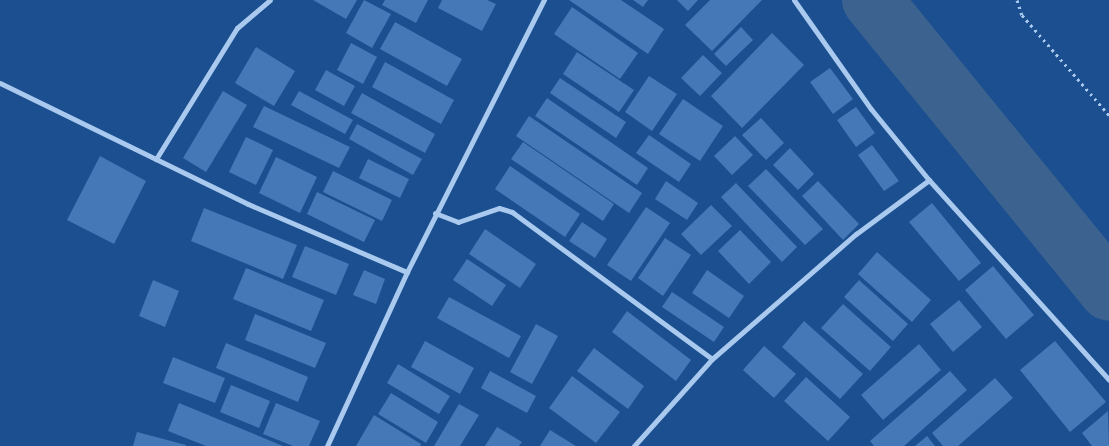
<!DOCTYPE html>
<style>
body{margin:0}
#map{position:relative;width:1109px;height:446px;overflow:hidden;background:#1b4f8f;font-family:"Sofia Sans Condensed",sans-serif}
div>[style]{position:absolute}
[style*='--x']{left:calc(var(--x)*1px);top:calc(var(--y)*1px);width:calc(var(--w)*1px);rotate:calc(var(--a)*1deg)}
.river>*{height:60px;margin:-30px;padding:0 30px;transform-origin:30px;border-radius:30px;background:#3c6290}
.building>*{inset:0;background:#4478b7}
.path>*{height:3px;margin-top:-1.5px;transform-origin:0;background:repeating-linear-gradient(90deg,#a9c9ee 0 2.5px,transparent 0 6.5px)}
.minor>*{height:5px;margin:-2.5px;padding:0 2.5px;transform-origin:2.5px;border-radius:2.5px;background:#a9c9ee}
span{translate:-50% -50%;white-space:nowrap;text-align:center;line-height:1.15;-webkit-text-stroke:4px #1b4f8f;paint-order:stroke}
</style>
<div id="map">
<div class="river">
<div style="--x:872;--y:0;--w:375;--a:50.8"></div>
</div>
<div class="building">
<div style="clip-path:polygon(313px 0,357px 0,346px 19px)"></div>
<div style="clip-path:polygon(364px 0,391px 14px,372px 48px,346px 33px)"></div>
<div style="clip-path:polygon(385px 0,428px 0,416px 23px,382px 5px)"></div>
<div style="clip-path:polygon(442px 0,487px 0,496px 4px,482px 31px,438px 8px)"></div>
<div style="clip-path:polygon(569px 0,621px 0,664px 29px,648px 54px)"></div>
<div style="clip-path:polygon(633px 0,648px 0,643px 7px)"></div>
<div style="clip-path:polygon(677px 0,698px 0,688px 11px)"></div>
<div style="clip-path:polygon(710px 0,762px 0,712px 51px,685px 25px)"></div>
<div style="clip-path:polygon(572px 7px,638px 53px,620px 79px,554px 34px)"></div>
<div style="clip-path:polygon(395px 22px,462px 59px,447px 86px,380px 49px)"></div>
<div style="clip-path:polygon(741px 27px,753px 40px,726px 66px,714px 54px)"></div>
<div style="clip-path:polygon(772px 33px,804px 65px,742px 128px,711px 96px)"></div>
<div style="clip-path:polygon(351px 43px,377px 57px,363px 84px,337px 70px)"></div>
<div style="clip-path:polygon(256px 47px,295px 71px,274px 106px,235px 83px)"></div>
<div style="clip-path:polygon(577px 52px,634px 90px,619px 112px,563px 74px)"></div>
<div style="clip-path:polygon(703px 55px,722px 73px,700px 96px,681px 78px)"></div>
<div style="clip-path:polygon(385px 62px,454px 100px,441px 124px,372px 87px)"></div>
<div style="clip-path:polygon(830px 68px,853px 99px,833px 114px,810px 82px)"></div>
<div style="clip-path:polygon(326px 70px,355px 86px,344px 106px,315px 90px)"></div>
<div style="clip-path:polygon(649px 76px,677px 94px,652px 131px,625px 112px)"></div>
<div style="clip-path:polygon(560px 78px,626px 122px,616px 138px,550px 93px)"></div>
<div style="clip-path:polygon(223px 91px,247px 105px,206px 172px,183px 158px)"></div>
<div style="clip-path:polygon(299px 91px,353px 120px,345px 134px,291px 105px)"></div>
<div style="clip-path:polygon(362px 93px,435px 134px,425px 153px,351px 113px)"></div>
<div style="clip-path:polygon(547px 98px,648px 168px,637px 185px,535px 116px)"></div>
<div style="clip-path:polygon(683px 99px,723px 126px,700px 161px,659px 134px)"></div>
<div style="clip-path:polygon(264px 106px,350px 147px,339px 168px,253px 127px)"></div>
<div style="clip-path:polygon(856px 107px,875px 133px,856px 147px,837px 120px)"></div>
<div style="clip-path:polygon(529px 116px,642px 193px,629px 213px,516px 136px)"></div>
<div style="clip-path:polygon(761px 118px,784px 143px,766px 160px,742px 135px)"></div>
<div style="clip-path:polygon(357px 124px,422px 159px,413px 175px,349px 139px)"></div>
<div style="clip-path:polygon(649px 135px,691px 164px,679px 182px,636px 153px)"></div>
<div style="clip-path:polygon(735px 136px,753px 155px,732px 175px,714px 156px)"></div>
<div style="clip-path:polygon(246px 137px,273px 150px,256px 185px,229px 172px)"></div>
<div style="clip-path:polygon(523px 142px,614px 204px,603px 221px,511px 159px)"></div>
<div style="clip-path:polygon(872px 145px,899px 181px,884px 191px,858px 155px)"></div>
<div style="clip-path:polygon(790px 148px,814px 174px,798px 190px,773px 165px)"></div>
<div style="clip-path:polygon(100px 156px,146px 181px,114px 244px,67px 220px)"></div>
<div style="clip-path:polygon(276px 157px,317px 177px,300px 213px,259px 193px)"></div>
<div style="clip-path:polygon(368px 159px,409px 179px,400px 198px,359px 178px)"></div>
<div style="clip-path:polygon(510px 166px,580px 214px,565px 237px,495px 189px)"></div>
<div style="clip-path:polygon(766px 169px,823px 229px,805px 245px,748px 186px)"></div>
<div style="clip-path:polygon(333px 171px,392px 200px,382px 221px,323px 192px)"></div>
<div style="clip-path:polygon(666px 181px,698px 203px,687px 220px,655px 199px)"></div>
<div style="clip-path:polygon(818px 181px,859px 224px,843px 240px,802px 196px)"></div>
<div style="clip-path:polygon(736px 183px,797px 247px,782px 262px,721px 197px)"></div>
<div style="clip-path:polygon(317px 192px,375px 220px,364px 242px,307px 214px)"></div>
<div style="clip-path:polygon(932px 203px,981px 263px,959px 281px,909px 222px)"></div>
<div style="clip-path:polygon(711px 205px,732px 226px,701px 255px,681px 234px)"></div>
<div style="clip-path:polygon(646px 207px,670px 223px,631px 281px,607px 265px)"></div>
<div style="clip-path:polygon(204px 208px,297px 245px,283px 279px,191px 241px)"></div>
<div style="clip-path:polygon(582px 222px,607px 239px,595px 258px,569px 241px)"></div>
<div style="clip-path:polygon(485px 229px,536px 264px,520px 288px,469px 254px)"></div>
<div style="clip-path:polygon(740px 230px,771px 262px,749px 284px,718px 251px)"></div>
<div style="clip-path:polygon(665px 238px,691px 255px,663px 296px,638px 278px)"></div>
<div style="clip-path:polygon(305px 246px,349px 264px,336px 295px,292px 277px)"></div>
<div style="clip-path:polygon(877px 252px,931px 300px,912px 322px,858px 274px)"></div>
<div style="clip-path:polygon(467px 259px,506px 285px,492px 306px,453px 280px)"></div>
<div style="clip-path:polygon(993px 266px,1034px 315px,1006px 339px,965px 290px)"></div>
<div style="clip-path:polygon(246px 268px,324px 300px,311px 331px,233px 299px)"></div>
<div style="clip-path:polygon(364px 270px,385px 279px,376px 304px,353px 295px)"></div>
<div style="clip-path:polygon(707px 270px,744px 296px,729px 318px,692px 293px)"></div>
<div style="clip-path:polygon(153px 280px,179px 291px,165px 327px,139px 316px)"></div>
<div style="clip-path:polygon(859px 280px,908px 324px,893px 341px,844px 297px)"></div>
<div style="clip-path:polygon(672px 292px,724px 327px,714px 342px,662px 307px)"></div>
<div style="clip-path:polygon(449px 297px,521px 336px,509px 358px,437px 318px)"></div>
<div style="clip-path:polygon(959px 300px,982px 327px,953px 352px,930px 324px)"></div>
<div style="clip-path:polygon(843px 304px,891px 347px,870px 371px,821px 328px)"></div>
<div style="clip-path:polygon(627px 311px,691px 360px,676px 381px,612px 332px)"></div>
<div style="clip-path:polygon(255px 314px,326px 343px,315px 368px,245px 340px)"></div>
<div style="clip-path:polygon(804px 321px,863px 374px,840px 399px,782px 347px)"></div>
<div style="clip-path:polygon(536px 324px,558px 336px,532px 384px,510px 372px)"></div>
<div style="clip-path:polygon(425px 341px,474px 368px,460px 394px,411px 367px)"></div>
<div style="clip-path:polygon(1055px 341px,1106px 402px,1070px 432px,1020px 370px)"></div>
<div style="clip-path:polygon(226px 343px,308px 377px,298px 402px,216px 368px)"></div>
<div style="clip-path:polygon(919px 344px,941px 370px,883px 420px,861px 395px)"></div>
<div style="clip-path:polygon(764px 346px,796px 374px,774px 398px,743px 370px)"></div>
<div style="clip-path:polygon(594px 348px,644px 386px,628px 409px,577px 371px)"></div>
<div style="clip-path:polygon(173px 357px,225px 378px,215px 403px,163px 383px)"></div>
<div style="clip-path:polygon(398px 364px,450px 396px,439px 414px,387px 383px)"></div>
<div style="clip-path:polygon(490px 371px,536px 396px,527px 413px,481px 388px)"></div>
<div style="clip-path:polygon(950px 371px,967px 390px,904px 446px,874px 446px,870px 441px)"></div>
<div style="clip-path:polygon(572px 376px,620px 412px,596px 443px,549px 408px)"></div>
<div style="clip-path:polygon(806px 377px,850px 417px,828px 441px,784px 401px)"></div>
<div style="clip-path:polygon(995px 378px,1013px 398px,958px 446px,943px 446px,932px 433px)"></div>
<div style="clip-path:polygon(231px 385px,270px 401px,259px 428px,220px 412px)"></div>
<div style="clip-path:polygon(391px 393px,438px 422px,426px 443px,378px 414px)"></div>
<div style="clip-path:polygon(179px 403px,283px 446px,206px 446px,168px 431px)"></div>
<div style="clip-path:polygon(276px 403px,320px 421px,309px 446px,293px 446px,263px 434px)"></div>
<div style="clip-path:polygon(459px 404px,479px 415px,460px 446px,434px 446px)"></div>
<div style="clip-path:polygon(1108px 411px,1109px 446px,1092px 446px,1082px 433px)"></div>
<div style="clip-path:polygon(374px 415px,421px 444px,420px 446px,356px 446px)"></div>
<div style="clip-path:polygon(497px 427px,522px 442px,519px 446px,485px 446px)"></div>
<div style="clip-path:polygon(550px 430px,576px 446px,540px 446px)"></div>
<div style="clip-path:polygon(137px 432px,186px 445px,186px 446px,133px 446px)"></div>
<div style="clip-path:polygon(927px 436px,935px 446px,915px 446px)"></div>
</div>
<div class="path">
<div style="--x:1017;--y:0;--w:16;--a:72"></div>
<div style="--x:1022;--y:15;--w:133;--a:49"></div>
</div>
<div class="minor">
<div style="--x:794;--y:0;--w:133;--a:54.8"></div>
<div style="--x:871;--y:109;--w:92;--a:50.8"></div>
<div style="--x:929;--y:180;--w:269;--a:48"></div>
<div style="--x:0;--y:83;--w:276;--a:26"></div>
<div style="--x:248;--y:204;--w:173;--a:23.2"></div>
<div style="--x:156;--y:159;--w:154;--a:-58.3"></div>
<div style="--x:237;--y:28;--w:43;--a:-40.3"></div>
<div style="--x:435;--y:213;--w:25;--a:21"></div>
<div style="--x:458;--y:222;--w:43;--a:-18.9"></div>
<div style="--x:499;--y:208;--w:14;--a:17"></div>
<div style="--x:512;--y:212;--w:248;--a:36.3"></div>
<div style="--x:327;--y:446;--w:192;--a:-65.3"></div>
<div style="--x:407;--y:272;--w:305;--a:-63.3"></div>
<div style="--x:634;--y:446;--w:117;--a:-48.1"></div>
<div style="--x:712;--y:359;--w:191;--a:-41"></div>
<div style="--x:856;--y:234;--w:91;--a:-36.5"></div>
</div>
</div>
